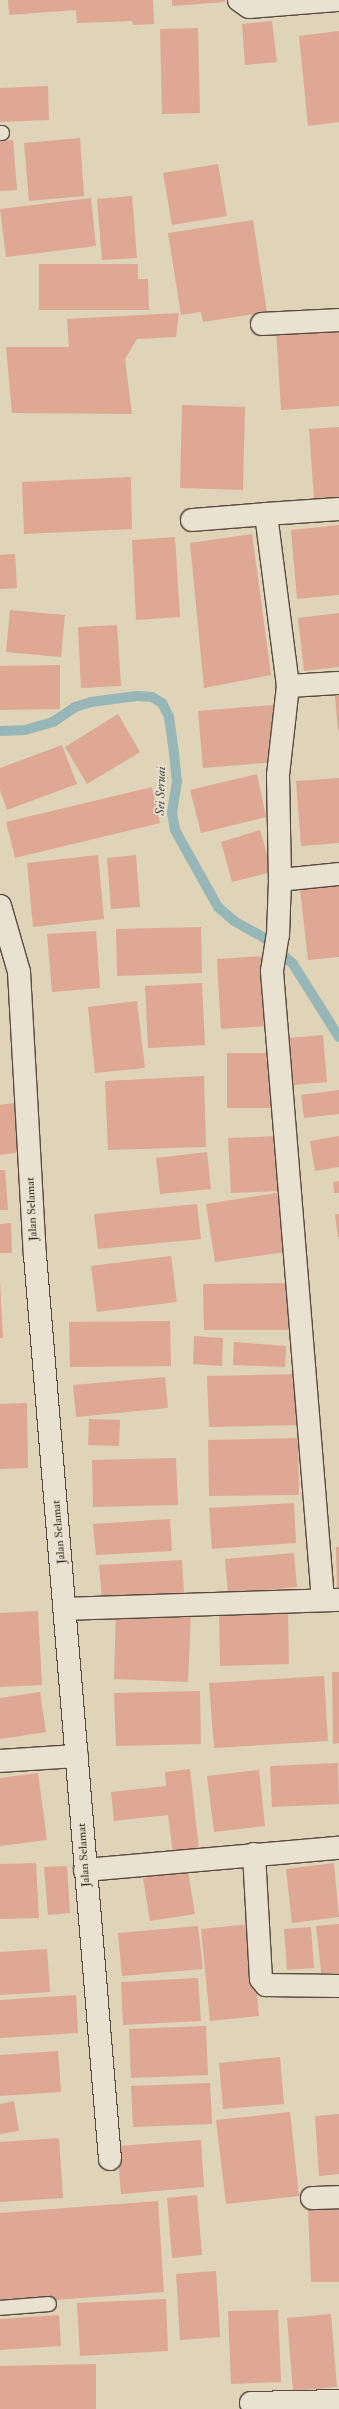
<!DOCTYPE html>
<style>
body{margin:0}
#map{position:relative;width:339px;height:2409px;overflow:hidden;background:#dfd3b8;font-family:"IM FELL Double Pica",serif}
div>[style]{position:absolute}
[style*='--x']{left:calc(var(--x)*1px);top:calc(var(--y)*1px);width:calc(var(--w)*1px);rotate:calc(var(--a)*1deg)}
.stream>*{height:10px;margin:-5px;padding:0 5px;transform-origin:5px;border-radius:5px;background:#96b6b7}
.building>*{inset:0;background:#dea894}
.roads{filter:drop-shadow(1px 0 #574a3f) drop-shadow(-1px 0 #574a3f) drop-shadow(0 1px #574a3f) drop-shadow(0 -1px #574a3f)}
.service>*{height:14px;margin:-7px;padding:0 7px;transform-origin:7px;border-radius:7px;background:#eae2d1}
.minor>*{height:22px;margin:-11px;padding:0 11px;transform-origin:11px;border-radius:11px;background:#eae2d1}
span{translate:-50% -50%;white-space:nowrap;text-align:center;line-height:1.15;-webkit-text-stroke:3.5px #eae2d1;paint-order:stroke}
.street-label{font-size:12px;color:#2a1d17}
.water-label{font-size:13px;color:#4a4b47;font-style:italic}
</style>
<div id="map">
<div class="stream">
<div style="--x:0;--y:731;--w:25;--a:-2"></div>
<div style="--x:25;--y:730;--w:29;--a:-16"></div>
<div style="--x:53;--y:722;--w:27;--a:-34"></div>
<div style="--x:75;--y:707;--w:17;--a:-17"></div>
<div style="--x:91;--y:702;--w:46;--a:-7.4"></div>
<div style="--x:137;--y:696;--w:15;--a:4"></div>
<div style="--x:152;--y:697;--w:12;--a:31"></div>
<div style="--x:162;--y:703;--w:16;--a:63"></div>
<div style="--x:169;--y:717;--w:37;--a:82"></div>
<div style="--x:174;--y:754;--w:27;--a:84"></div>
<div style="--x:177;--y:781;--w:32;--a:99"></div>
<div style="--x:172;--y:813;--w:17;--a:80"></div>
<div style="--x:175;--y:830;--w:88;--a:60.8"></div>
<div style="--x:218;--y:907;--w:21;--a:41"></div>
<div style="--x:234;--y:921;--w:33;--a:29"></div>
<div style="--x:263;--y:937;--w:40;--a:42"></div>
<div style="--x:293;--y:964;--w:86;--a:57.8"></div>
</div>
<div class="building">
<div style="clip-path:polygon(8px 0,153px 0,154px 24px,133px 25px,132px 21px,77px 23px,76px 10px,9px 15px)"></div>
<div style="clip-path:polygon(172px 0,225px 0,225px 2px,172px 6px)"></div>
<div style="clip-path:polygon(272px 21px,277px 62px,245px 65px,242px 24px)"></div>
<div style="clip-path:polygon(198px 28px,200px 113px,162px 114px,160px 29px)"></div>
<div style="clip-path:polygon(339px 31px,339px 122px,308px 126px,299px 36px)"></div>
<div style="clip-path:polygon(48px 86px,49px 120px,0 122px,0 88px)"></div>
<div style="clip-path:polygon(80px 138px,84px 196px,29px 201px,24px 143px)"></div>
<div style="clip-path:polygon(13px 140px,17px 190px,0 191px,0 141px)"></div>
<div style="clip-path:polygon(218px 164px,227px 216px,172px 225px,163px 173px)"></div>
<div style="clip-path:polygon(132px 196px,137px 258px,102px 260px,97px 199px)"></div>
<div style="clip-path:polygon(91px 198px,96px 246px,6px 257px,0 209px)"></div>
<div style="clip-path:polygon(253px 220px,267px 312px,203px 322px,201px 312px,181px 315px,168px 233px)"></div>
<div style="clip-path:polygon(39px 264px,138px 264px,138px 279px,148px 279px,149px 310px,39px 310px)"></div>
<div style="clip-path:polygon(179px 313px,176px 337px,137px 339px,125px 359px,132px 414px,12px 413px,6px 347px,69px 347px,67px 319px)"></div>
<div style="clip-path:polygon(339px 326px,339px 406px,281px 410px,276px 329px)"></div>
<div style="clip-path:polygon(182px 405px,245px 407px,243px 490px,180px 488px)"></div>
<div style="clip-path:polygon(339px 427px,339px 497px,314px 499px,309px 429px)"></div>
<div style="clip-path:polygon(131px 477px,132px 529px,24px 534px,22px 482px)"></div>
<div style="clip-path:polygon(339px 525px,339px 595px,297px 599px,291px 530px)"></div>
<div style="clip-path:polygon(252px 534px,271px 675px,204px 688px,190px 543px)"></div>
<div style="clip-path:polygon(175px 537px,180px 617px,136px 620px,132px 540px)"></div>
<div style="clip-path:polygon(15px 554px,17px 588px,0 589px,0 555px)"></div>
<div style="clip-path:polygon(10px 610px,65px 615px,61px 657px,6px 652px)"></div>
<div style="clip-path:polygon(339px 613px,339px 667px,304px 671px,298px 618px)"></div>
<div style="clip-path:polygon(117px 625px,121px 686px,81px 688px,78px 627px)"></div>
<div style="clip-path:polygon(60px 665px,60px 709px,0 710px,0 666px)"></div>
<div style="clip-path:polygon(335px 696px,339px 696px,339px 730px,338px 730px)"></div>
<div style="clip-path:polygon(273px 705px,277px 762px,203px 768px,198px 711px)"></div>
<div style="clip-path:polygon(118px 714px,140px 752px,87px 784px,65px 747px)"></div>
<div style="clip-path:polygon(62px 745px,77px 784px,7px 810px,0 790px,0 768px)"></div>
<div style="clip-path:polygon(257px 774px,266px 817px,201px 833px,190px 790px)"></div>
<div style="clip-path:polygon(339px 778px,339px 843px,301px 846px,296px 781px)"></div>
<div style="clip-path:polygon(152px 787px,160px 823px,15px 858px,6px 822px)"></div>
<div style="clip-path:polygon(260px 830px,272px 872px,232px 882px,221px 842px)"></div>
<div style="clip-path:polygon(98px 855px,104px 919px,33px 927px,27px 863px)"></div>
<div style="clip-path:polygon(136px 855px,140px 907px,111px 909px,107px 858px)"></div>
<div style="clip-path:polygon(339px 875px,339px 957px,308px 960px,299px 880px)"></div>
<div style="clip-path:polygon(201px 927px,202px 973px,117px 976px,116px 929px)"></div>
<div style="clip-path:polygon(96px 931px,100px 988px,52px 992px,47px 934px)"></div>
<div style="clip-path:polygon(264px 956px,268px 1026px,221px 1029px,217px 959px)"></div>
<div style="clip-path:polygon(202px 983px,205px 1045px,148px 1048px,145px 986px)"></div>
<div style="clip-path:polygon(137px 1001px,145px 1068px,95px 1073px,88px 1007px)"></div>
<div style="clip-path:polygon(323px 1035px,327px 1082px,293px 1085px,289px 1038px)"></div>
<div style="clip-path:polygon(227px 1053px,272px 1053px,272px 1108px,227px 1108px)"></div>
<div style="clip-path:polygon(204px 1076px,206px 1147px,108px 1150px,105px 1081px)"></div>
<div style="clip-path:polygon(339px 1090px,339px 1114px,304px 1118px,301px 1095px)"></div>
<div style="clip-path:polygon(14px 1103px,20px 1152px,0 1155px,0 1105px)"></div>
<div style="clip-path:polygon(279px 1136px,280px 1191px,231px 1193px,228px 1138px)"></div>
<div style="clip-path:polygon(339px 1136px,339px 1167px,315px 1171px,310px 1141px)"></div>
<div style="clip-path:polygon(207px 1152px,211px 1189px,160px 1194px,156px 1158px)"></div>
<div style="clip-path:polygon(0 1170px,5px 1170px,8px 1210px,0 1210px)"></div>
<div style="clip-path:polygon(339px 1181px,339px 1193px,334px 1193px,333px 1182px)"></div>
<div style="clip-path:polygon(283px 1192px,292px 1251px,215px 1262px,206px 1204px)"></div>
<div style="clip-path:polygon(197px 1204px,201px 1239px,98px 1249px,94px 1214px)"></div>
<div style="clip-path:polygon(339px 1214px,339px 1237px,338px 1237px,335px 1215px)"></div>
<div style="clip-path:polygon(11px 1223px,12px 1253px,0 1253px,0 1224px)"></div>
<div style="clip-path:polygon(171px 1256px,177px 1302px,97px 1312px,91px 1266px)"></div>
<div style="clip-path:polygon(0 1281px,3px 1338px,0 1338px)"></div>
<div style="clip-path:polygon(295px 1283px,295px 1330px,204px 1330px,203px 1284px)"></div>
<div style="clip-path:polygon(170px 1321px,171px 1366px,70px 1367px,69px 1322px)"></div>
<div style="clip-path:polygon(194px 1336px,223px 1338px,222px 1366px,193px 1364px)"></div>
<div style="clip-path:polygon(234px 1342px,286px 1346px,285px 1367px,233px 1365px)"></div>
<div style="clip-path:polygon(297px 1374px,299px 1425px,209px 1427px,207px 1376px)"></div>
<div style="clip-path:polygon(165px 1377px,168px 1408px,76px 1417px,73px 1385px)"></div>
<div style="clip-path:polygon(27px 1403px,28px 1468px,0 1469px,0 1404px)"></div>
<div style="clip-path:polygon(89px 1419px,120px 1420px,119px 1446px,88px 1445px)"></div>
<div style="clip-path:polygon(298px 1438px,299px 1495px,209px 1496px,208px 1440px)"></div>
<div style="clip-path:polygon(176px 1458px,178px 1505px,93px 1507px,92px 1460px)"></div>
<div style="clip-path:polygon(294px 1503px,296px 1543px,212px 1549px,209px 1508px)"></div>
<div style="clip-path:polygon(170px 1519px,172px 1551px,96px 1555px,93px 1524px)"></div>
<div style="clip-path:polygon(336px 1547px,339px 1547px,339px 1587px,337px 1587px)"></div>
<div style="clip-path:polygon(294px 1553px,297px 1587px,228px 1594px,225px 1559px)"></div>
<div style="clip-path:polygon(182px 1560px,184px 1594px,102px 1600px,99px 1565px)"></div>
<div style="clip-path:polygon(116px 1610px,191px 1613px,188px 1682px,114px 1679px)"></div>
<div style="clip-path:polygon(288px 1610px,289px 1664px,220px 1666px,219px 1612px)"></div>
<div style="clip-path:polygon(38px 1611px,42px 1685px,0 1687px,0 1613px)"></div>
<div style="clip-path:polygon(332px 1672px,339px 1672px,339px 1743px,333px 1744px)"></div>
<div style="clip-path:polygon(324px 1676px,328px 1741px,214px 1748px,209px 1683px)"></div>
<div style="clip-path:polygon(200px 1691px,201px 1744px,116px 1746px,114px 1693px)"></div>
<div style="clip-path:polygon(40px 1692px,46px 1732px,0 1739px,0 1698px)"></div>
<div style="clip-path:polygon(338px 1763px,339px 1804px,272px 1807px,270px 1766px)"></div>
<div style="clip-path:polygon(190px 1769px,199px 1850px,173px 1853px,168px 1815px,114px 1821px,111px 1792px,166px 1786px,165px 1772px)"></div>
<div style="clip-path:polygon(259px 1770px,265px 1826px,214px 1832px,207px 1776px)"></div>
<div style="clip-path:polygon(38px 1773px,47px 1840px,0 1846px,0 1778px)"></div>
<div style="clip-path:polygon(36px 1863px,39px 1918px,0 1919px,0 1864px)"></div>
<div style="clip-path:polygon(334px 1863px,339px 1917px,292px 1923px,286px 1869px)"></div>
<div style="clip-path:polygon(67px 1866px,70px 1913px,48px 1915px,44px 1867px)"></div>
<div style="clip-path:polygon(188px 1871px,195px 1914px,150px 1921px,143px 1878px)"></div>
<div style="clip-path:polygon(251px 1924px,259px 2016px,210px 2021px,201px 1929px)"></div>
<div style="clip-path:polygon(339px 1924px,339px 1979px,322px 1981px,316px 1926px)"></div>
<div style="clip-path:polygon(198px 1926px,203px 1969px,122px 1976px,118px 1933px)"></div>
<div style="clip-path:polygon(311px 1927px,314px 1968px,287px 1970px,284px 1929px)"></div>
<div style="clip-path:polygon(47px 1949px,50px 1992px,0 1995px,0 1952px)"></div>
<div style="clip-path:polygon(198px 1978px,201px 2021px,123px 2025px,121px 1982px)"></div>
<div style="clip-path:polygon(76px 1995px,78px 2033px,0 2038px,0 2000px)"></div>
<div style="clip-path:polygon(206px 2026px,208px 2075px,131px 2078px,129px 2029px)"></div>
<div style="clip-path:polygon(58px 2051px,61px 2092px,0 2096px,0 2055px)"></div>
<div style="clip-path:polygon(280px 2057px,284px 2104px,223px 2109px,219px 2063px)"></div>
<div style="clip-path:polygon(210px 2083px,212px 2124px,133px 2127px,131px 2086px)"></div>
<div style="clip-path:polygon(14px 2101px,19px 2131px,0 2134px,0 2104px)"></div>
<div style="clip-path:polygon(290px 2112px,299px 2196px,226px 2204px,216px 2120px)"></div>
<div style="clip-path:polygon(339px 2114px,339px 2174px,319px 2176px,315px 2116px)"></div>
<div style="clip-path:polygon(59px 2138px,63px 2198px,0 2202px,0 2142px)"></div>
<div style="clip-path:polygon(201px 2140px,204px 2187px,121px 2194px,117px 2146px)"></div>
<div style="clip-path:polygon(197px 2195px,202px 2255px,172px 2258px,167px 2198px)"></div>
<div style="clip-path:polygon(158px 2201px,164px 2292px,0 2304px,0 2213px)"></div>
<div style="clip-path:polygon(339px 2207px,339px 2282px,311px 2282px,308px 2208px)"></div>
<div style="clip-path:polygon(216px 2271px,220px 2337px,180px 2340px,176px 2274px)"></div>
<div style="clip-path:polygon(166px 2299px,168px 2351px,80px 2356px,77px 2303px)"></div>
<div style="clip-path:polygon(278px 2310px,281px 2382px,231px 2384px,228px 2311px)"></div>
<div style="clip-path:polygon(331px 2314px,337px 2387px,293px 2391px,287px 2318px)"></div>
<div style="clip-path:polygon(59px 2315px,61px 2346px,0 2350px,0 2319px)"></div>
<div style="clip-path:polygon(96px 2364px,96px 2409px,0 2409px,0 2366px)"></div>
</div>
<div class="roads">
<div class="service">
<div style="--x:0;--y:133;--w:2;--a:0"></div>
<div style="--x:0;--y:2308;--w:49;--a:-4.7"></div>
</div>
<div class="minor">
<div style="--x:239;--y:0;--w:12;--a:35"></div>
<div style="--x:249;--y:7;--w:88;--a:-4.5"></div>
<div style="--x:262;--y:324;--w:77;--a:-3"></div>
<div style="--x:192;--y:520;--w:74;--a:-4.6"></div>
<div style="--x:288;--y:686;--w:51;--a:-3.4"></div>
<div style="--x:280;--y:880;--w:59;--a:-5.8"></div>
<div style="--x:0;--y:906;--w:69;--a:73.9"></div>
<div style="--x:19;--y:972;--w:283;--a:86.8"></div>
<div style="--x:35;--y:1255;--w:907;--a:85.26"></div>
<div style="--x:323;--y:1600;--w:631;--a:-94.64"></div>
<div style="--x:272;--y:971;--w:36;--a:-81"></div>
<div style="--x:278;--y:935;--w:55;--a:-87.9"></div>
<div style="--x:280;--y:880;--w:105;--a:-91.1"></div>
<div style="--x:278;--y:775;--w:90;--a:-83.6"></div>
<div style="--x:288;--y:686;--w:173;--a:-97.3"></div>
<div style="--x:266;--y:514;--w:73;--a:-3.9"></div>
<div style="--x:66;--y:1609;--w:273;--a:-1.9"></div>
<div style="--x:0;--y:1761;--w:77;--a:-3.7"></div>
<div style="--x:254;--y:1854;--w:125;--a:86.8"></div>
<div style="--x:261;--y:1979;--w:8;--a:50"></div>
<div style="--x:266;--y:1985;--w:73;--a:0.8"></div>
<div style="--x:85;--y:1870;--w:255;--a:-5"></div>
<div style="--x:312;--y:2198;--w:27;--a:-2"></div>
<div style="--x:251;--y:2403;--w:88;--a:-1.3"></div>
</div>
</div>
<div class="street-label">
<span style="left:32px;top:1209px;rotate:-93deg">Jalan Selamat</span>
<span style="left:59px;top:1532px;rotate:-95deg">Jalan Selamat</span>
<span style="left:84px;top:1855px;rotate:-94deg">Jalan Selamat</span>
</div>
<div class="water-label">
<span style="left:161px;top:791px;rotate:-89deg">Sei Seruai</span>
</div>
</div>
